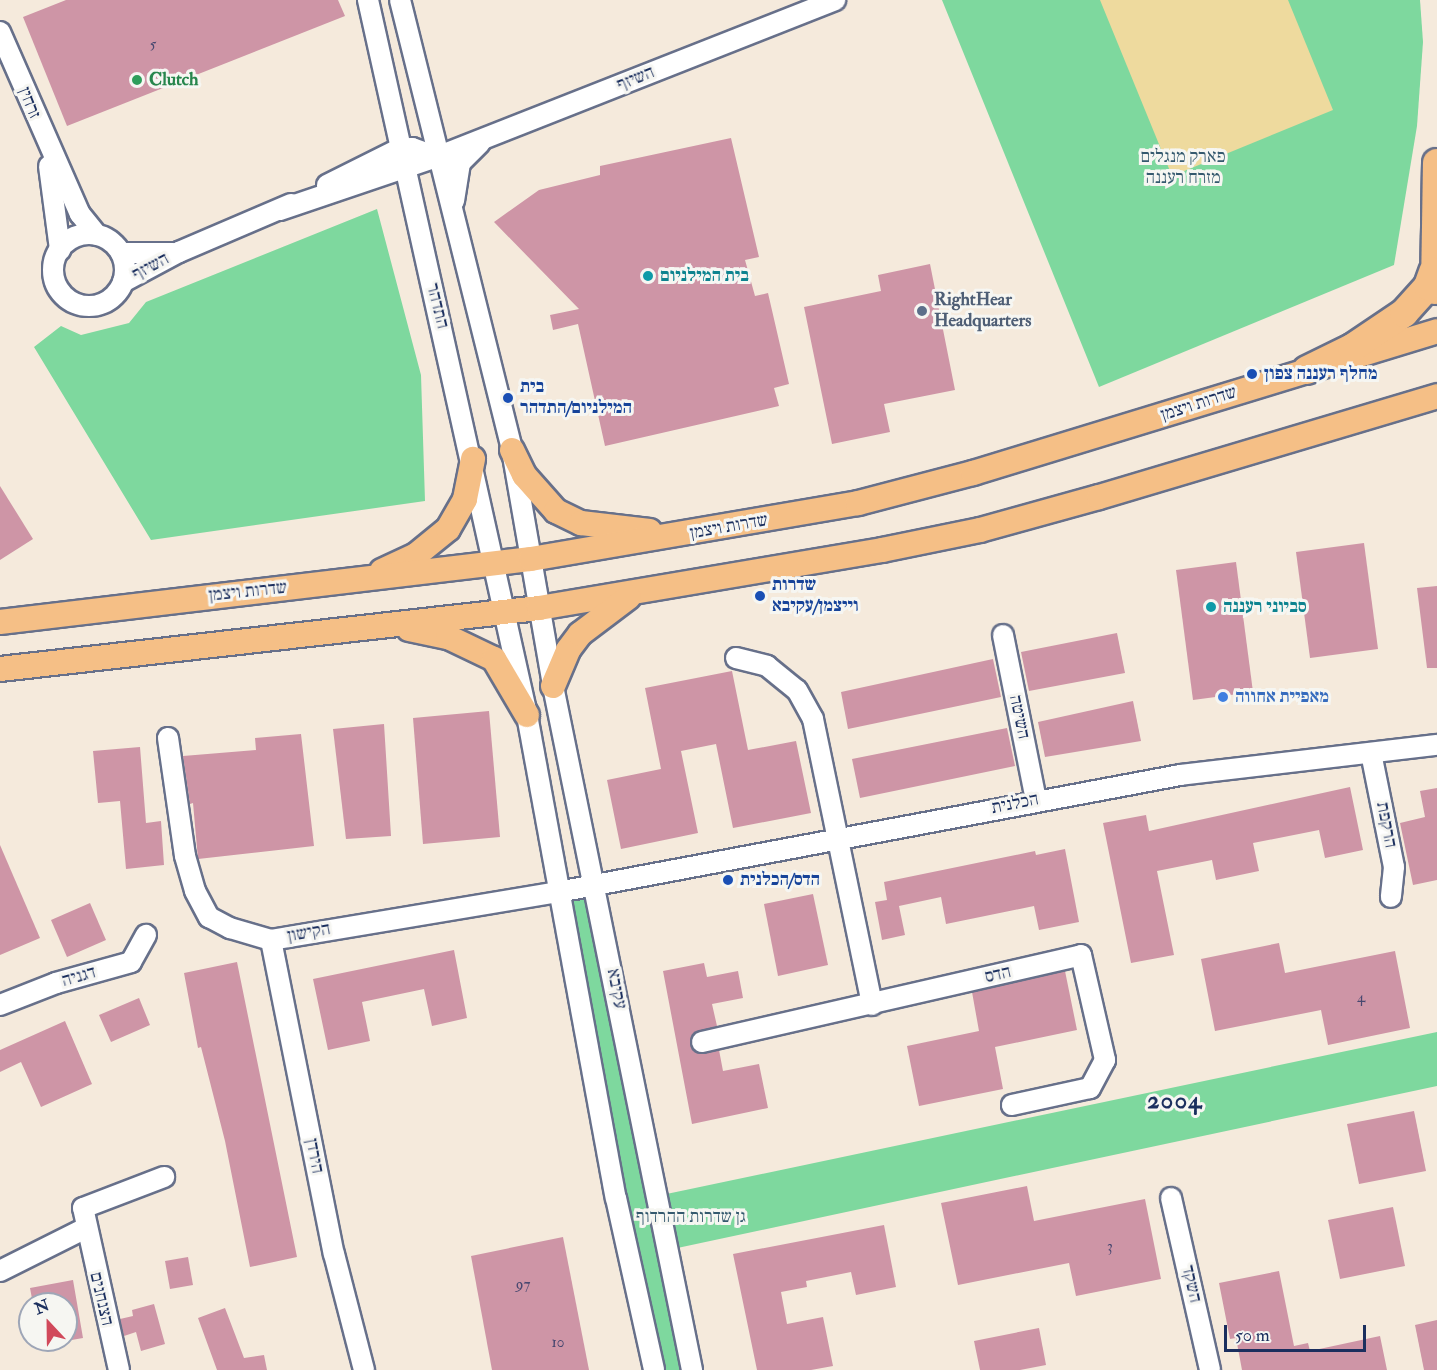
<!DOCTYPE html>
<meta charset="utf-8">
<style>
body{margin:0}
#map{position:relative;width:1437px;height:1370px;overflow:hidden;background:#f5eadc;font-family:"IM FELL Double Pica","Frank Ruhl Libre",serif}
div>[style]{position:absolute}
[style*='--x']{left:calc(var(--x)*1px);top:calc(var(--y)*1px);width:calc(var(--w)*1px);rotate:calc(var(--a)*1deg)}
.green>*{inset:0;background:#7ed89e}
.sand>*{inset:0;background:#eeda9e}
.building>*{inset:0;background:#ce95a6}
.roads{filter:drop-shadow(2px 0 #67708a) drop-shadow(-2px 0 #67708a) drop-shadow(0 2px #67708a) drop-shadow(0 -2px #67708a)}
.minor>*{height:20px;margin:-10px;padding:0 10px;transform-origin:10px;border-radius:10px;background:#fff}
.minor>.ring{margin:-10px;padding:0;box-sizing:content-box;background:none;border:20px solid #fff;border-radius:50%}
.major>*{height:24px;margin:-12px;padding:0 12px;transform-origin:12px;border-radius:12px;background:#f5bf86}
.highway>*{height:28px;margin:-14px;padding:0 14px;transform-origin:14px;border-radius:14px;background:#f5bf86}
.dots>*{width:16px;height:16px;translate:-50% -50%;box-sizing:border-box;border:3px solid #f6f6f2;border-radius:50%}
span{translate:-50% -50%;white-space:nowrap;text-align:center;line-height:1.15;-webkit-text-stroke:6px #f6f6f2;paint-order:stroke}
.number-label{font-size:15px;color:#484870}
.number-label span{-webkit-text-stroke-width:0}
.street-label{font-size:18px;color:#1b2f5e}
.leisure-label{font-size:18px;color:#27864d;font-weight:700}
.left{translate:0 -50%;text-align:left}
.park-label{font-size:18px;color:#34596e}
.culture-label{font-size:18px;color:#0d838f;font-weight:700}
.service-label{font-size:18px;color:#4e5e75;font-weight:700}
.transit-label{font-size:18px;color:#164399;font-weight:700}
.shop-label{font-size:18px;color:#366cbe;font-weight:700}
.district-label{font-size:24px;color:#1b2f5e;font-weight:700;letter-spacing:1.5px}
.north{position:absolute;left:18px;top:1292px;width:60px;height:60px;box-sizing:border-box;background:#f6f6f2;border:2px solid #9ea6b7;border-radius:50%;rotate:338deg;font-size:16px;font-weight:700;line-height:24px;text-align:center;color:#1b2f5e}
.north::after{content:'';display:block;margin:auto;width:21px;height:27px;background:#d1495b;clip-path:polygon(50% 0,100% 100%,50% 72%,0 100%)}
.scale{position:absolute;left:1224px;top:1325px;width:142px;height:27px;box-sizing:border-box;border:3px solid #1b2f5e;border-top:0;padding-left:8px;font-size:18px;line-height:21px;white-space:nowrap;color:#1b2f5e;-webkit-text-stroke:4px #f6f6f2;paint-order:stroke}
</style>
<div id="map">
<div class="green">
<div style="clip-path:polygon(942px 0,1420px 0,1423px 42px,1417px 126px,1394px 265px,1099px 387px)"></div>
<div style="clip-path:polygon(377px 209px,421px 375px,425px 501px,151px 540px,34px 347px,61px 326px,81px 335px,129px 323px,146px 302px)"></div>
<div style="clip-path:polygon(588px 895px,686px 1370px,660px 1370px,566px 900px)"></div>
<div style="clip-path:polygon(1437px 1032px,1437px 1086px,668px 1250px,657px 1196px)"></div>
</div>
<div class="sand">
<div style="clip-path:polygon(1100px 0,1288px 0,1333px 110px,1172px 176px)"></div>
</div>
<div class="building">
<div style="clip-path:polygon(66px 0,338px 0,345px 16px,67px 126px,23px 17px)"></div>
<div style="clip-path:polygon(731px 138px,759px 257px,745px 260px,755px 296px,768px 293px,789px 384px,774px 388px,779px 406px,605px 446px,578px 324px,553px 330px,550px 315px,579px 309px,494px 222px,539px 190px,600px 175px,600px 166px)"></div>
<div style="clip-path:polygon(930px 264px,955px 390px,884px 404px,890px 432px,832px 444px,804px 307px,881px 291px,878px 275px)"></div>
<div style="clip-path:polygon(0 486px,33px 539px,0 560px)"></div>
<div style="clip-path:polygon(1364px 543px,1378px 649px,1310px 658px,1296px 552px)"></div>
<div style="clip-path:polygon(1236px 562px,1253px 692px,1193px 700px,1176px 570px)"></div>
<div style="clip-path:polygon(1437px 586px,1437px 668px,1427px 668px,1417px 588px)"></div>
<div style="clip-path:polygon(1117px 633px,1125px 673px,1029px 691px,1021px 652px)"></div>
<div style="clip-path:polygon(993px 659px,1001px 697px,848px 729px,841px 692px)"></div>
<div style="clip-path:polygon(732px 671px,748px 750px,796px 741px,811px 813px,733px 828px,716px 744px,681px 751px,698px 833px,621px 849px,607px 780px,661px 769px,645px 688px)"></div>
<div style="clip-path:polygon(1133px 701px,1141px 741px,1045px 757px,1038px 722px)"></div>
<div style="clip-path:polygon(489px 711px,500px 837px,423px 844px,413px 718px)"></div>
<div style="clip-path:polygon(384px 724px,391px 836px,346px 839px,333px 729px)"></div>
<div style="clip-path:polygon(1007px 728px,1015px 766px,860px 798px,852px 759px)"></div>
<div style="clip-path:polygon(301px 734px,314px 846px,198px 859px,193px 803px,190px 804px,183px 756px,256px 750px,255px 738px)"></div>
<div style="clip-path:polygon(140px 747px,146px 823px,161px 821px,164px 865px,126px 869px,120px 801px,98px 803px,93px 751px)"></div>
<div style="clip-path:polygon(1350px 787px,1363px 850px,1325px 858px,1319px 830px,1253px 843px,1259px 871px,1216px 880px,1212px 860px,1157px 871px,1174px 955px,1131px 963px,1103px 823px,1146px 815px,1149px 831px)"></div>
<div style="clip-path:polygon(1437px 788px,1437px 880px,1413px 885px,1400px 823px,1425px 817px,1420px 791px)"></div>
<div style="clip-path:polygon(0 845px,40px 938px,0 955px)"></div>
<div style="clip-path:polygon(1065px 849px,1079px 922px,1039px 930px,1034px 906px,946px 924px,941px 897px,899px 906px,905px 935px,882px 940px,875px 902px,887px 900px,884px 882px,1035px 851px,1036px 855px)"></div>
<div style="clip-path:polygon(813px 894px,828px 965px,778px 976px,764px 904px)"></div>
<div style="clip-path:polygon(90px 903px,106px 940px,67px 957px,51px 920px)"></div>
<div style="clip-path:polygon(1279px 943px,1285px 973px,1395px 951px,1410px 1028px,1328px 1045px,1321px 1010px,1215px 1031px,1201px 959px)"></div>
<div style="clip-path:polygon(454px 950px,467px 1018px,432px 1026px,424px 989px,362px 1002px,370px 1041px,328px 1050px,313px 979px)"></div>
<div style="clip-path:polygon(237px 962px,297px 1257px,250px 1267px,225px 1141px,201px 1047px,198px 1048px,184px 973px)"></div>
<div style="clip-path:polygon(704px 963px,707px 977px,738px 971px,743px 998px,712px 1004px,717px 1026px,694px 1033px,691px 1045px,699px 1054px,719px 1050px,723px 1071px,759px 1064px,768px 1108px,692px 1124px,663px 971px)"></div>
<div style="clip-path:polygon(1065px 971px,1077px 1030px,995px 1047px,1003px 1089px,919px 1106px,907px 1046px,979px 1031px,972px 992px)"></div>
<div style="clip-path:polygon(139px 998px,150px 1025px,111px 1042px,99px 1015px)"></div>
<div style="clip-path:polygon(65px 1021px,92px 1084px,41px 1107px,21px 1062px,0 1072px,0 1050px)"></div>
<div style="clip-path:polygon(1414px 1111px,1426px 1171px,1359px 1184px,1347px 1124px)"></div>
<div style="clip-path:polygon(1027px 1186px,1034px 1221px,1145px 1199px,1161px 1279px,1076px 1296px,1069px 1263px,958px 1285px,941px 1203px)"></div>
<div style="clip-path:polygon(1393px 1207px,1405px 1266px,1340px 1279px,1328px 1220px)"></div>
<div style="clip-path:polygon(884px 1225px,896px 1287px,856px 1295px,851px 1272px,806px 1281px,807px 1287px,781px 1292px,787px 1324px,823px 1317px,833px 1366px,811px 1370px,757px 1370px,733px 1254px)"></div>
<div style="clip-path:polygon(563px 1237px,589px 1370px,492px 1370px,471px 1256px)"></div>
<div style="clip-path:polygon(188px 1257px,193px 1285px,170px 1289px,165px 1261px)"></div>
<div style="clip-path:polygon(1279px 1271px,1294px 1346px,1308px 1343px,1310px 1351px,1380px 1336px,1387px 1370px,1242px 1370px,1236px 1338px,1230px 1339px,1219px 1283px)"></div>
<div style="clip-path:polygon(73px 1280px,83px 1338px,66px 1341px,66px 1304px,33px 1304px,30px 1288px)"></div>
<div style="clip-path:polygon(154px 1304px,165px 1344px,141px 1351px,136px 1332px,124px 1336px,120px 1319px,133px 1316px,132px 1310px)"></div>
<div style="clip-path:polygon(225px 1308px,244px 1358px,264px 1355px,267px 1370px,217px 1370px,198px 1318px)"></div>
<div style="clip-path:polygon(1437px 1320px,1437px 1370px,1424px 1370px,1415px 1325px)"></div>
<div style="clip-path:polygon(1039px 1328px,1046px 1365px,1020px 1370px,980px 1370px,974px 1341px)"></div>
</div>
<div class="roads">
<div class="minor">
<div style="--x:368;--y:0;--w:732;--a:77.46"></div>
<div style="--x:527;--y:715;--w:491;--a:79.6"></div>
<div style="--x:616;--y:1198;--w:176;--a:77.5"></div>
<div style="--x:400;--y:0;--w:464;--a:76"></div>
<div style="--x:512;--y:450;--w:240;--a:80.1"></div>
<div style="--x:553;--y:686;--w:698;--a:78.51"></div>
<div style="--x:0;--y:32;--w:199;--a:66.3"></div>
<div style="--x:80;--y:214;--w:27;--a:51"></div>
<div style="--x:49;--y:166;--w:85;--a:82.5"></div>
<div style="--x:327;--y:185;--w:80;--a:-26.6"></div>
<div style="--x:399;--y:149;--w:13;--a:-4"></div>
<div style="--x:412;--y:148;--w:27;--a:20"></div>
<div style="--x:454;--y:201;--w:38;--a:-81"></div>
<div style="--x:460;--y:163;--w:28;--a:-45"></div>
<div style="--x:280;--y:210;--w:166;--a:-18.7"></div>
<div style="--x:437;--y:157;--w:428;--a:-21.5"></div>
<div class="ring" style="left:53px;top:234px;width:52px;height:52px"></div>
<div style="--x:121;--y:253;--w:52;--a:0"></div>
<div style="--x:123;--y:282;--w:64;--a:-28.2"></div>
<div style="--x:179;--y:252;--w:122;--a:-23.2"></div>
<div style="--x:1003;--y:635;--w:168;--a:78.7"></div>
<div style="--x:736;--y:658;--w:32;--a:14"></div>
<div style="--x:767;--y:666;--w:38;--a:39"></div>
<div style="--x:797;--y:690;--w:33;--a:61"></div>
<div style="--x:813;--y:719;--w:292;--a:78.3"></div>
<div style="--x:168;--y:738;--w:119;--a:81.8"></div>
<div style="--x:185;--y:856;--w:36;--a:74"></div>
<div style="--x:195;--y:891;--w:30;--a:62"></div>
<div style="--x:209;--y:917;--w:24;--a:28"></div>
<div style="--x:230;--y:928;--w:43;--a:16.3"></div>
<div style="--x:271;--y:940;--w:291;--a:-9.5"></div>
<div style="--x:558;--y:892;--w:633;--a:-10.65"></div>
<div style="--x:1180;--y:775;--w:259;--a:-6.7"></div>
<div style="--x:1371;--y:753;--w:116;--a:78.6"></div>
<div style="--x:1394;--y:867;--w:30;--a:96"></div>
<div style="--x:271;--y:940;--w:320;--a:78.7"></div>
<div style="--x:334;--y:1254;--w:120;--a:75.5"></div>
<div style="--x:0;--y:1005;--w:60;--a:-21.4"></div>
<div style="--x:56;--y:983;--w:78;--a:-15.6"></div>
<div style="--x:131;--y:962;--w:31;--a:-61"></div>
<div style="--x:702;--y:1042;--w:389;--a:-12.9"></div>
<div style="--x:1081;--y:955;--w:108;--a:77.1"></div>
<div style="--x:1105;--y:1060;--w:32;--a:118"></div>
<div style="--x:1090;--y:1088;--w:80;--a:167.7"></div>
<div style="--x:1171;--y:1198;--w:176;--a:77.2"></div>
<div style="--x:0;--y:1271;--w:96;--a:-26.6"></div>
<div style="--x:119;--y:1370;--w:166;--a:-102.5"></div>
<div style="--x:83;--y:1208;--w:87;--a:-20.9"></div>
</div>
<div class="major">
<div style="--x:512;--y:450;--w:28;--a:64"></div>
<div style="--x:524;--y:475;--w:48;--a:48.4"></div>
<div style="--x:556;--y:511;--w:28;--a:26"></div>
<div style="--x:581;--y:523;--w:69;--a:6.6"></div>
<div style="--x:382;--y:571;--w:38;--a:-25"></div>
<div style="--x:416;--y:555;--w:41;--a:-39.1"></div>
<div style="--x:448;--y:529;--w:34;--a:-60"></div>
<div style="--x:465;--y:499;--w:41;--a:-78.7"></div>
<div style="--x:0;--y:622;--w:535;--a:-6.77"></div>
<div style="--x:531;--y:559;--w:332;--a:-9.7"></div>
<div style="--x:858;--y:503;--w:119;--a:-14.6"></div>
<div style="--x:973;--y:473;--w:485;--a:-17"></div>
<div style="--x:409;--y:629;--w:40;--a:12"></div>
<div style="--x:448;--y:637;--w:51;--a:25.6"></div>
<div style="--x:494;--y:659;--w:65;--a:59.5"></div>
<div style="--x:0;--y:669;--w:542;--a:-6.46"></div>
<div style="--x:539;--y:608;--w:348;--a:-9.6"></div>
<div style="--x:882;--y:550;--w:100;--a:-11.5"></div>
<div style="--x:980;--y:530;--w:123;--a:-15.5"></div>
<div style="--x:1099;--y:497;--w:353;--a:-16.6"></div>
<div style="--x:553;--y:686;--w:39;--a:-67"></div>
<div style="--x:568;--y:650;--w:20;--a:-53"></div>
<div style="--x:580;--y:634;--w:61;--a:-37.1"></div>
</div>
<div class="highway">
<div style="--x:1435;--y:290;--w:127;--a:-89.1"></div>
<div style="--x:1307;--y:370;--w:50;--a:-26.1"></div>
<div style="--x:1352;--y:348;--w:63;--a:-33.9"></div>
<div style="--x:1404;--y:313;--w:36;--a:-48"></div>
<div style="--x:1428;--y:286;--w:15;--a:-70"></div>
</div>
</div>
<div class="dots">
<div style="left:137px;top:80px;background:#2e9e5b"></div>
<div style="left:648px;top:276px;background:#0f9aa8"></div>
<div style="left:922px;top:311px;background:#5c6f8a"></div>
<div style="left:1252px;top:374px;background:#1a4fb4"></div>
<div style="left:508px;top:398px;background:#1a4fb4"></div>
<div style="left:760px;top:596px;background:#1a4fb4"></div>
<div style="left:1211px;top:607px;background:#0f9aa8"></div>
<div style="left:1223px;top:697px;background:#3f7fe0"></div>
<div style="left:728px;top:880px;background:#1a4fb4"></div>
</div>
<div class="number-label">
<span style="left:153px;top:45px">5</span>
<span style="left:1361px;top:998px">4</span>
<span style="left:1110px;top:1247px">3</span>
<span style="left:523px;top:1285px">97</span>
<span style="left:558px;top:1343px">10</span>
</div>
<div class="street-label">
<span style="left:636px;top:79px;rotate:-22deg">השיזף</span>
<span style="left:29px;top:103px;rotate:68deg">זרחין</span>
<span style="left:151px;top:267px;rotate:-28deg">השיזף</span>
<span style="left:437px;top:306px;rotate:76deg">התדהר</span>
<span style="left:1199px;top:404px;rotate:-18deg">שדרות ויצמן</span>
<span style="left:729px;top:527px;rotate:-10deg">שדרות ויצמן</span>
<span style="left:248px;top:592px;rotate:-6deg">שדרות ויצמן</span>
<span style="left:1019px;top:717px;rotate:78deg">השיטה</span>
<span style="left:1015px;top:804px;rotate:-11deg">הכלנית</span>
<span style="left:1386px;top:825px;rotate:79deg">הרקפת</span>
<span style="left:309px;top:933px;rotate:-10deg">הקישון</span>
<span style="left:998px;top:975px;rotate:-13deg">הדס</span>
<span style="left:79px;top:977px;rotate:-16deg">דגניה</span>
<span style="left:616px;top:989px;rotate:79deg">עקיבא</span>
<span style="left:314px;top:1156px;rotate:79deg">הירדן</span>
<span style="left:1191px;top:1284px;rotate:77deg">השקד</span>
<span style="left:101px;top:1299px;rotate:77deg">הצנחנים</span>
</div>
<div class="leisure-label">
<span class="left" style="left:149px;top:80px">Clutch</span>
</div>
<div class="park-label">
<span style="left:1183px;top:168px">פארק מנגלים<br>מזרח רעננה</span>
<span style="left:691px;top:1217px">גן שדרות ההרדוף</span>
</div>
<div class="culture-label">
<span class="left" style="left:660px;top:276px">בית המילניום</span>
<span class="left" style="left:1223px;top:607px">סביוני רעננה</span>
</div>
<div class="service-label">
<span class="left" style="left:934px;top:311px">RightHear<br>Headquarters</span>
</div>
<div class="transit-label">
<span class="left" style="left:1264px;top:374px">מחלף רעננה צפון</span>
<span class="left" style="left:520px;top:398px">בית<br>המילניום/התדהר</span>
<span class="left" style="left:772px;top:596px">שדרות<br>וייצמן/עקיבא</span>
<span class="left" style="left:740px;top:880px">הדס/הכלנית</span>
</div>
<div class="shop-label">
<span class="left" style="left:1235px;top:697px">מאפיית אחווה</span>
</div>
<div class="district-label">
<span style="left:1175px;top:1101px">2004</span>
</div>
<div class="north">N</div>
<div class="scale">50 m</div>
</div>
